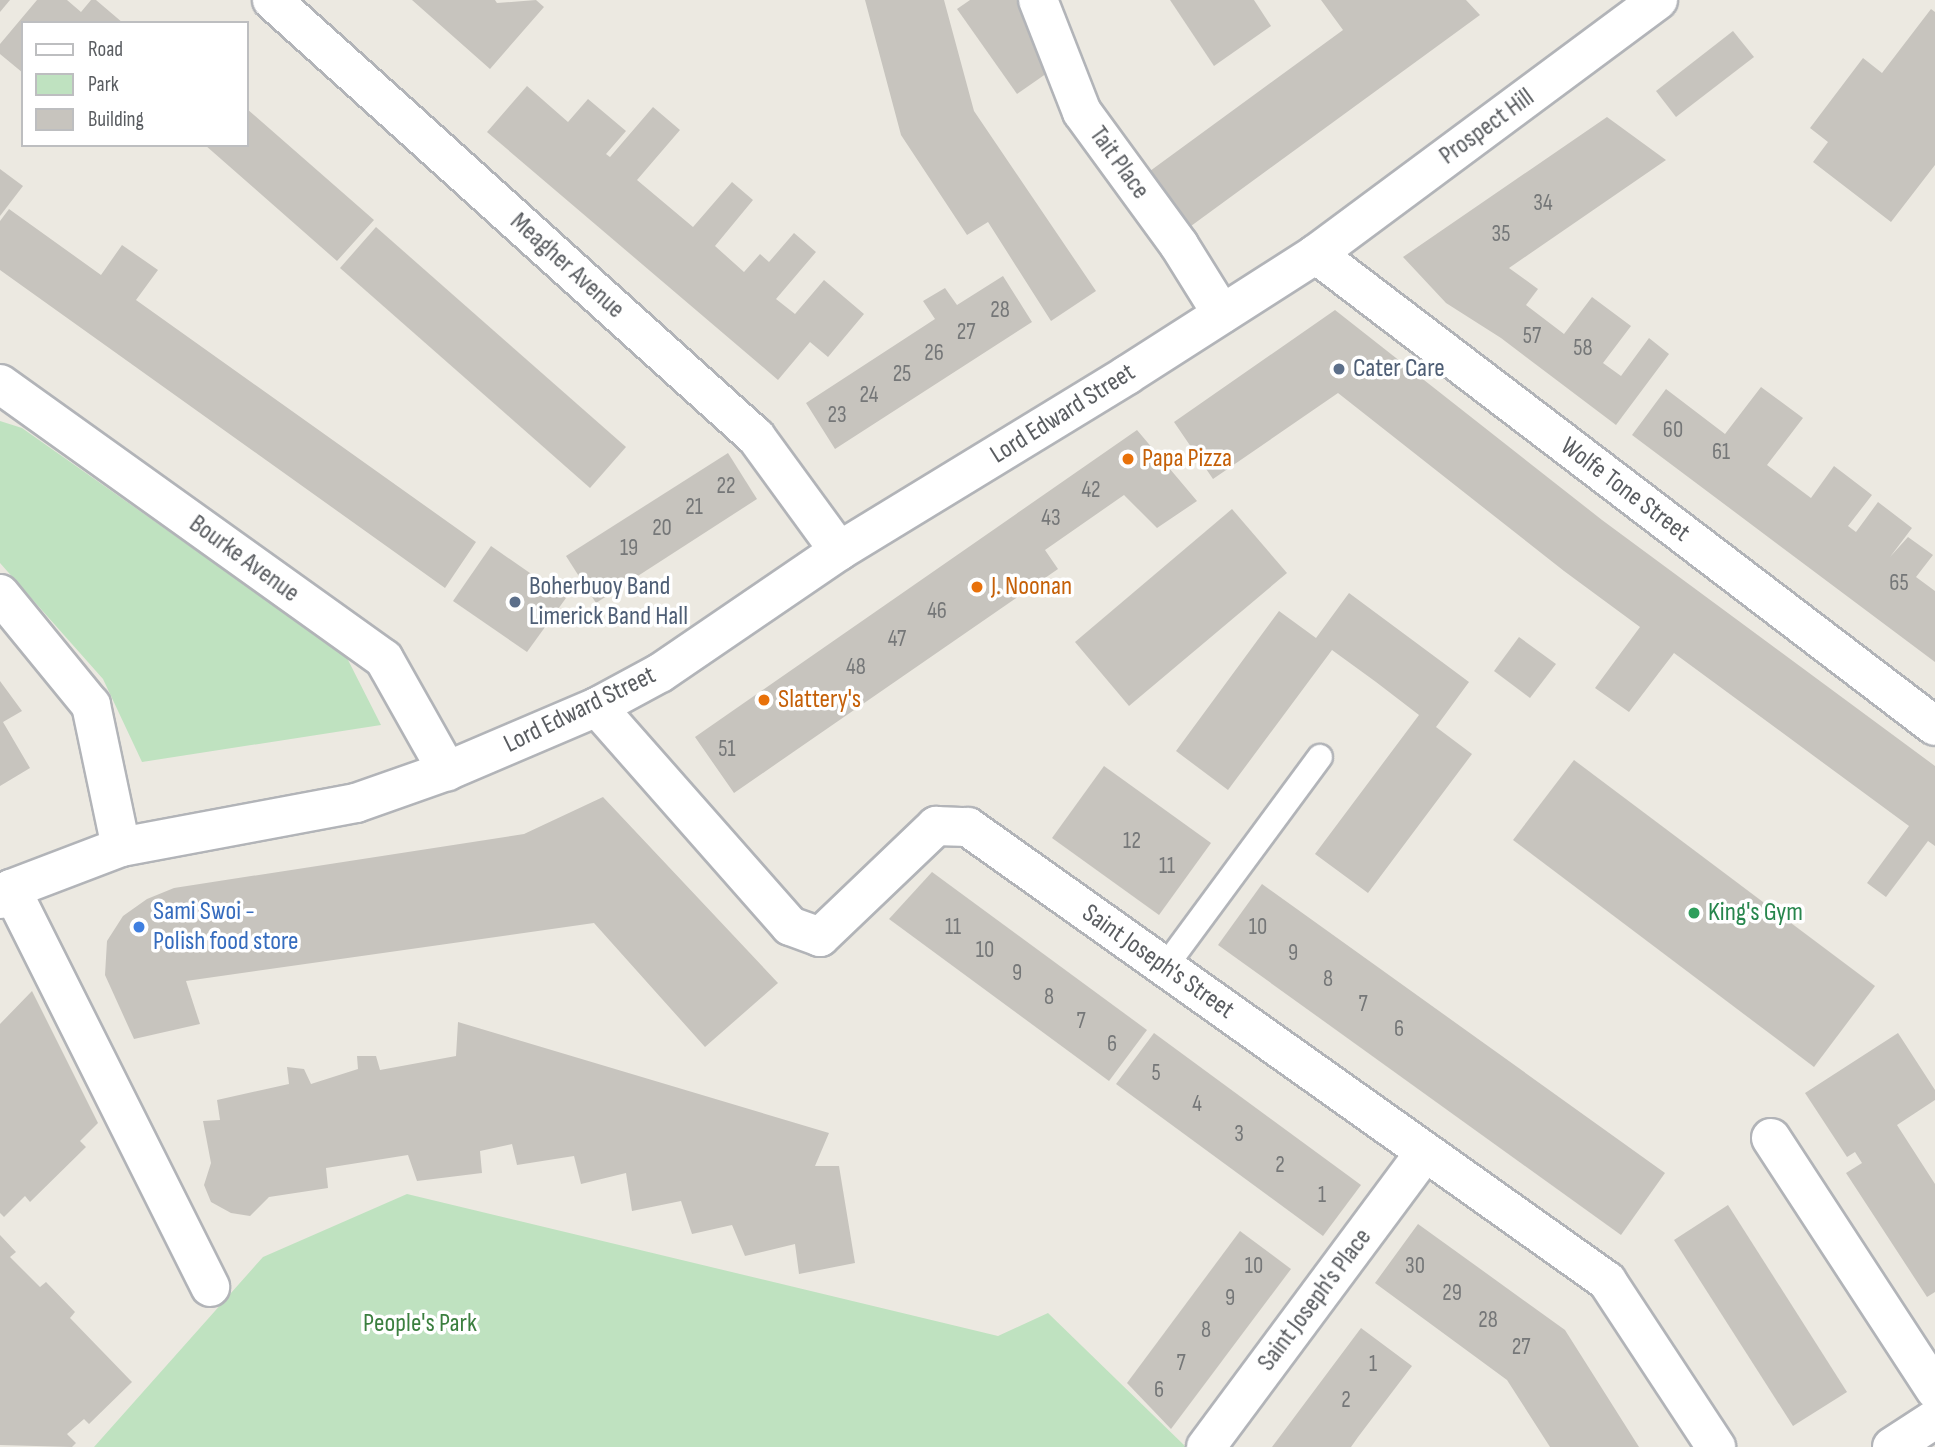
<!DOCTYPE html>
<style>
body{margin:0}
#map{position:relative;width:1935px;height:1447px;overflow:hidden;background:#ece9e1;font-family:"Sofia Sans Condensed",sans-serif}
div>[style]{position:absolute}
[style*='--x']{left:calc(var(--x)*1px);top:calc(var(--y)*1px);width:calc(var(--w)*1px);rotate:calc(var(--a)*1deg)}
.green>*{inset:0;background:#bfe2c0}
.building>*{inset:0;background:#c7c4be}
.roads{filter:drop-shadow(2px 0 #b2b4b8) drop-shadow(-2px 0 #b2b4b8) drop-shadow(0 2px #b2b4b8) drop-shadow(0 -2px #b2b4b8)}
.service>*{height:24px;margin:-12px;padding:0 12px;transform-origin:12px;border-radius:12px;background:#fff}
.minor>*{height:38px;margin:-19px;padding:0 19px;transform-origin:19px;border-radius:19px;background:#fff}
.secondary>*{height:38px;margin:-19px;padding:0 19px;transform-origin:19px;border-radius:19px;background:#fff}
.dots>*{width:19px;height:19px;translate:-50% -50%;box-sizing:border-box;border:4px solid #fff;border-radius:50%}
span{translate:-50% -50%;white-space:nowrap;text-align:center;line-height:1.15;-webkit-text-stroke:7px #fff;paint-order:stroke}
.number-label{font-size:23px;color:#757778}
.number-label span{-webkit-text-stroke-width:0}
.street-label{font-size:26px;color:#5a5d61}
.service-label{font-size:26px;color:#4e5e75}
.left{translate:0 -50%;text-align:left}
.food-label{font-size:26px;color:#c56008}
.shop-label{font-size:26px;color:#366cbe}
.leisure-label{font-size:26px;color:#27864d}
.park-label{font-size:26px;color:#3b7f3f}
.legend{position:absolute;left:21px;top:21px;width:228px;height:126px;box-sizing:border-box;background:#fff;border:2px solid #bdbec0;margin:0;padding:9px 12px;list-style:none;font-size:21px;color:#5a5d61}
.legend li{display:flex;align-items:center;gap:14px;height:35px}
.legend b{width:35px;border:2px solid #bdbec0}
</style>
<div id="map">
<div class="green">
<div style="clip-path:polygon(0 421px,22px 428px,346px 656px,381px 725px,142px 762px,103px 679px,0 563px)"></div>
<div style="clip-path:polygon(407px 1194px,998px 1336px,1048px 1313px,1186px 1447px,94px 1447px,263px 1257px)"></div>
</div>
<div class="building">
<div style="clip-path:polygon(0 0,10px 0,0 12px)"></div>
<div style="clip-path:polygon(37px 0,67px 0,81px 12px,91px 0,96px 0,123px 23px,23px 23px,23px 73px,0 54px,0 44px)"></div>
<div style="clip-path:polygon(412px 0,495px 0,497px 3px,536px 0,544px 7px,490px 69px)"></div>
<div style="clip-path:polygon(865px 0,944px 0,974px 111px,1096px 291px,1051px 321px,988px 222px,967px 235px,901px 135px)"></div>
<div style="clip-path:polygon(970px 0,1019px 0,1063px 62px,1017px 94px,957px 9px)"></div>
<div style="clip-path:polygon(1170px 0,1254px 0,1271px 26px,1214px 66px)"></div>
<div style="clip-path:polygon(1321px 0,1466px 0,1480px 15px,1191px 226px,1150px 171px,1343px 30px)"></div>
<div style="clip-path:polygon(1931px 9px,1935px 12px,1935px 165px,1891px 222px,1813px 162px,1828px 142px,1810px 128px,1863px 58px,1882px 73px)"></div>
<div style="clip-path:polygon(1733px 31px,1754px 57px,1676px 117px,1656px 91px)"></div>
<div style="clip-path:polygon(527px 86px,568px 122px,588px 99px,626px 131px,606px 154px,610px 157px,653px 107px,680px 130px,637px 180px,693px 227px,732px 182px,753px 200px,715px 246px,744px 272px,760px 254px,769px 262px,794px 233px,816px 252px,776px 299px,795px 314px,824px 280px,864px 314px,828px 357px,810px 342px,778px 380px,487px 132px)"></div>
<div style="clip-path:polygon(247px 109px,374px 220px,337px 261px,205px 145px,247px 145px)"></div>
<div style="clip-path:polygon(1607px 117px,1666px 160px,1509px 268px,1538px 289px,1526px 305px,1564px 334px,1592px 297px,1631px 326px,1603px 363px,1621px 376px,1649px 338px,1669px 354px,1616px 425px,1501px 338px,1446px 303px,1403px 257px)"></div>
<div style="clip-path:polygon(0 169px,23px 186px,0 216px)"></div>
<div style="clip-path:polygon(9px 209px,101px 275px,122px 245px,158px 270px,136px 300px,476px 542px,445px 588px,0 270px,0 221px)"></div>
<div style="clip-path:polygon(376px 227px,626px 447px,590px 488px,340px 268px)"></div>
<div style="clip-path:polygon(1003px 276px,1032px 322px,835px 449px,806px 403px,935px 319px,923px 301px,945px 288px,957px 305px)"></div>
<div style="clip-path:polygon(1335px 310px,1602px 520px,1935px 766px,1935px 846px,1928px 841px,1886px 897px,1867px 883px,1909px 826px,1678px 656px,1674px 653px,1629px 712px,1595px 688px,1640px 627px,1564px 571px,1338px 393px,1213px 479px,1174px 422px)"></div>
<div style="clip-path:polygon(1761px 387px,1803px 418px,1767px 465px,1811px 498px,1834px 466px,1872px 495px,1848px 526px,1856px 532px,1878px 502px,1912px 528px,1890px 557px,1908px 537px,1933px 555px,1916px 577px,1935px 591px,1935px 662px,1632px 435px,1666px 389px,1725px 434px)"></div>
<div style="clip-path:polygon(1137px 430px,1197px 501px,1157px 528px,1124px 495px,1045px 550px,1058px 569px,734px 793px,695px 737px)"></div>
<div style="clip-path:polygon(728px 453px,757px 499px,596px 603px,566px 556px)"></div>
<div style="clip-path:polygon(1232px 509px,1287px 573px,1129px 706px,1075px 642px)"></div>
<div style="clip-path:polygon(491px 546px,566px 598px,527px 652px,453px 601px)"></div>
<div style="clip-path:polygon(1349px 593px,1469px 682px,1436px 727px,1472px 754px,1368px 893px,1315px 854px,1419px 715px,1376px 682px,1332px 650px,1228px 790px,1176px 751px,1279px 611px,1316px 638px)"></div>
<div style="clip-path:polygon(1519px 637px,1556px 664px,1530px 698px,1494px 671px)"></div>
<div style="clip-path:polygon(0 681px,22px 711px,3px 722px,30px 768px,0 786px)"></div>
<div style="clip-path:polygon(1574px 760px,1875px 986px,1814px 1067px,1513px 840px)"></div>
<div style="clip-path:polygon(1104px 766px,1211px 843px,1159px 915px,1052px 838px)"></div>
<div style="clip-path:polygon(603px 797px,778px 983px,705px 1047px,594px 923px,186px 981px,200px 1024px,134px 1039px,105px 975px,107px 941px,123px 916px,147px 899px,174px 888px,524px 834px)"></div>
<div style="clip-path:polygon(932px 872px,1147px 1030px,1109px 1081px,889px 919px)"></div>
<div style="clip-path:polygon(1262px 884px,1665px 1173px,1621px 1235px,1218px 945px)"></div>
<div style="clip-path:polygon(32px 991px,98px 1123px,80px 1141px,86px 1147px,30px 1202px,25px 1196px,4px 1217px,0 1213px,0 1024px)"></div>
<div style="clip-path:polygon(458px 1022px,829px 1133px,815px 1166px,839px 1166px,855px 1263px,799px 1274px,795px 1244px,745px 1256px,732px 1225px,692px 1234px,681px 1201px,632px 1211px,626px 1173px,581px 1184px,574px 1156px,517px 1165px,512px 1144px,480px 1151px,482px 1173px,417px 1181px,408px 1155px,326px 1168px,328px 1188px,269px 1197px,250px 1216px,231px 1213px,211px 1202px,204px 1185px,211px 1163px,203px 1121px,220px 1120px,217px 1100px,289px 1084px,287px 1067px,304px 1069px,311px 1084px,358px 1069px,357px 1056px,376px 1056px,380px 1070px,456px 1056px)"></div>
<div style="clip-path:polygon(1154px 1033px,1361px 1185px,1323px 1236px,1116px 1084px)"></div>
<div style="clip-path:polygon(1898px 1033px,1935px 1090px,1935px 1100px,1897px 1125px,1935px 1184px,1935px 1292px,1927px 1297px,1846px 1173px,1862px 1163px,1855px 1152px,1847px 1157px,1805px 1093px)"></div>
<div style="clip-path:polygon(1728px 1205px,1847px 1392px,1793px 1426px,1674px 1240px)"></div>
<div style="clip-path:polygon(1418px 1224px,1565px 1330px,1639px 1447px,1550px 1447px,1507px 1380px,1375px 1283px)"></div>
<div style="clip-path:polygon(1240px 1231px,1291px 1269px,1171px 1429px,1127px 1383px)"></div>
<div style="clip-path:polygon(0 1235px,16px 1252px,10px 1257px,40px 1287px,46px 1282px,75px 1312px,70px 1318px,132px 1382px,89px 1424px,84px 1419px,67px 1434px,76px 1443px,72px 1447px,0 1445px)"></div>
<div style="clip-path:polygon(1361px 1328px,1412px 1366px,1358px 1437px,1351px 1447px,1272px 1447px)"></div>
</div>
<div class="roads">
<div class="service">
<div style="--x:1165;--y:967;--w:261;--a:-53.6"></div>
</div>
<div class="minor">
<div style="--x:272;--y:0;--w:652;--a:42.08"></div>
<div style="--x:756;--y:437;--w:141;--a:53.9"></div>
<div style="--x:1038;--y:0;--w:120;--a:68.6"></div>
<div style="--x:1082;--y:112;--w:165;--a:53.9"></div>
<div style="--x:1179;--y:245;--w:81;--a:58.1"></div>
<div style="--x:1316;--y:254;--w:778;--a:37.33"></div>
<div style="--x:0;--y:384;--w:472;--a:35.6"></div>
<div style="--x:384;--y:659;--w:129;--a:60.6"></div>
<div style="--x:0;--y:594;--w:144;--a:50.7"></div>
<div style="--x:91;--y:705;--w:145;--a:78.1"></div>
<div style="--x:597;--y:707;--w:292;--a:48.6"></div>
<div style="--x:790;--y:926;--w:32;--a:20"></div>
<div style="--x:820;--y:937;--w:161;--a:-43.7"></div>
<div style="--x:936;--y:826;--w:32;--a:2"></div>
<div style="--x:968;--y:827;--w:784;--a:35.39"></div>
<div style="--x:1607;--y:1281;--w:199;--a:56.7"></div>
<div style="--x:11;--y:889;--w:445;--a:63.4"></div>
<div style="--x:1771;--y:1138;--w:301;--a:56.9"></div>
<div style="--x:1206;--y:1447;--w:367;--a:-53.4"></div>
<div style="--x:1892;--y:1447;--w:51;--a:-33.1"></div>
</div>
<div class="secondary">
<div style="--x:0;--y:899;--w:15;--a:-42"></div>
<div style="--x:11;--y:889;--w:118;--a:-20.9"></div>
<div style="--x:121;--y:847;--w:239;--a:-10.6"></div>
<div style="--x:356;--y:803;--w:96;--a:-19.4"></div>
<div style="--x:447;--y:771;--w:163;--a:-23.1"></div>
<div style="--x:597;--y:707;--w:72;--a:-28.4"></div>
<div style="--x:660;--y:673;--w:217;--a:-34.3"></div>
<div style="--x:839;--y:551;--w:338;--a:-31.4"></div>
<div style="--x:1127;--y:375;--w:224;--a:-32.6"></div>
<div style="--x:1316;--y:254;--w:426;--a:-36.6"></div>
</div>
</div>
<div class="dots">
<div style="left:1339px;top:369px;background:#5c6f8a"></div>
<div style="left:1128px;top:459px;background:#e8710a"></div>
<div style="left:977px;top:587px;background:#e8710a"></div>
<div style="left:515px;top:602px;background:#5c6f8a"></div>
<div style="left:764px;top:700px;background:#e8710a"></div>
<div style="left:1694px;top:913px;background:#2e9e5b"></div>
<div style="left:139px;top:927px;background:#3f7fe0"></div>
</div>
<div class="number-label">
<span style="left:1543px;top:203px">34</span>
<span style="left:1501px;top:234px">35</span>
<span style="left:1000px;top:310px">28</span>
<span style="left:966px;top:332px">27</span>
<span style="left:1532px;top:336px">57</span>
<span style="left:1583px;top:348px">58</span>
<span style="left:934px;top:353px">26</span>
<span style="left:902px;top:374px">25</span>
<span style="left:869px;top:395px">24</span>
<span style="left:837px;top:415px">23</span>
<span style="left:1673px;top:430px">60</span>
<span style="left:1721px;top:452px">61</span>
<span style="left:726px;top:486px">22</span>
<span style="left:1091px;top:490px">42</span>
<span style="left:694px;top:507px">21</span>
<span style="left:1051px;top:518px">43</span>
<span style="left:662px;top:528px">20</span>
<span style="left:629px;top:548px">19</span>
<span style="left:1899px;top:583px">65</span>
<span style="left:937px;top:611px">46</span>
<span style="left:897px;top:639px">47</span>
<span style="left:856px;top:667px">48</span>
<span style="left:727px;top:749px">51</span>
<span style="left:1132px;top:841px">12</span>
<span style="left:1167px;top:866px">11</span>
<span style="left:953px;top:927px">11</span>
<span style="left:1258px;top:927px">10</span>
<span style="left:985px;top:950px">10</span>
<span style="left:1293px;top:953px">9</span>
<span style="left:1017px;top:973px">9</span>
<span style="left:1328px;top:979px">8</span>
<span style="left:1049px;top:997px">8</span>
<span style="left:1363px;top:1004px">7</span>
<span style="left:1081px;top:1021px">7</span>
<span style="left:1399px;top:1029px">6</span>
<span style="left:1112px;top:1044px">6</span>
<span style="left:1156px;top:1073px">5</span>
<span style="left:1197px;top:1104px">4</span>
<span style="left:1239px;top:1134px">3</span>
<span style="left:1280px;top:1165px">2</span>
<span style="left:1322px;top:1195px">1</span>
<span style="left:1254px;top:1266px">10</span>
<span style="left:1415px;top:1266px">30</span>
<span style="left:1452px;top:1293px">29</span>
<span style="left:1230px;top:1298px">9</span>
<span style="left:1488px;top:1320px">28</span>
<span style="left:1206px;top:1330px">8</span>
<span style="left:1521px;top:1347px">27</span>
<span style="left:1181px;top:1363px">7</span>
<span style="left:1373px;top:1364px">1</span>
<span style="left:1159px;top:1390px">6</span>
<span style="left:1346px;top:1400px">2</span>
</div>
<div class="street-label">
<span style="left:1487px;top:127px;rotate:-36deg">Prospect Hill</span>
<span style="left:1119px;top:163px;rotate:54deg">Tait Place</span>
<span style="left:567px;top:266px;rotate:42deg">Meagher Avenue</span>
<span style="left:1063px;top:414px;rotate:-32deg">Lord Edward Street</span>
<span style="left:1625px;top:490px;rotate:37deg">Wolfe Tone Street</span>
<span style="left:244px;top:559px;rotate:36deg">Bourke Avenue</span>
<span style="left:580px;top:710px;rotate:-26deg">Lord Edward Street</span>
<span style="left:1158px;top:962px;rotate:35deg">Saint Joseph's Street</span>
<span style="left:1315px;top:1300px;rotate:-53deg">Saint Joseph's Place</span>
</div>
<div class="service-label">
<span class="left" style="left:1353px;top:369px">Cater Care</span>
<span class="left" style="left:529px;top:602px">Boherbuoy Band<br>Limerick Band Hall</span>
</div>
<div class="food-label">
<span class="left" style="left:1142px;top:459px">Papa Pizza</span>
<span class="left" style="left:991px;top:587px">J. Noonan</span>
<span class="left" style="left:778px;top:700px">Slattery's</span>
</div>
<div class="shop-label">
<span class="left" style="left:153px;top:927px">Sami Swoi -<br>Polish food store</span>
</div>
<div class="leisure-label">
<span class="left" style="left:1708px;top:913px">King's Gym</span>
</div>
<div class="park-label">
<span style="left:420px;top:1324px">People's Park</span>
</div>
<ul class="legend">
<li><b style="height:9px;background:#fff"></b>Road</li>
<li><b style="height:19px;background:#bfe2c0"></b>Park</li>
<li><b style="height:19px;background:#c7c4be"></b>Building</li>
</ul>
</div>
